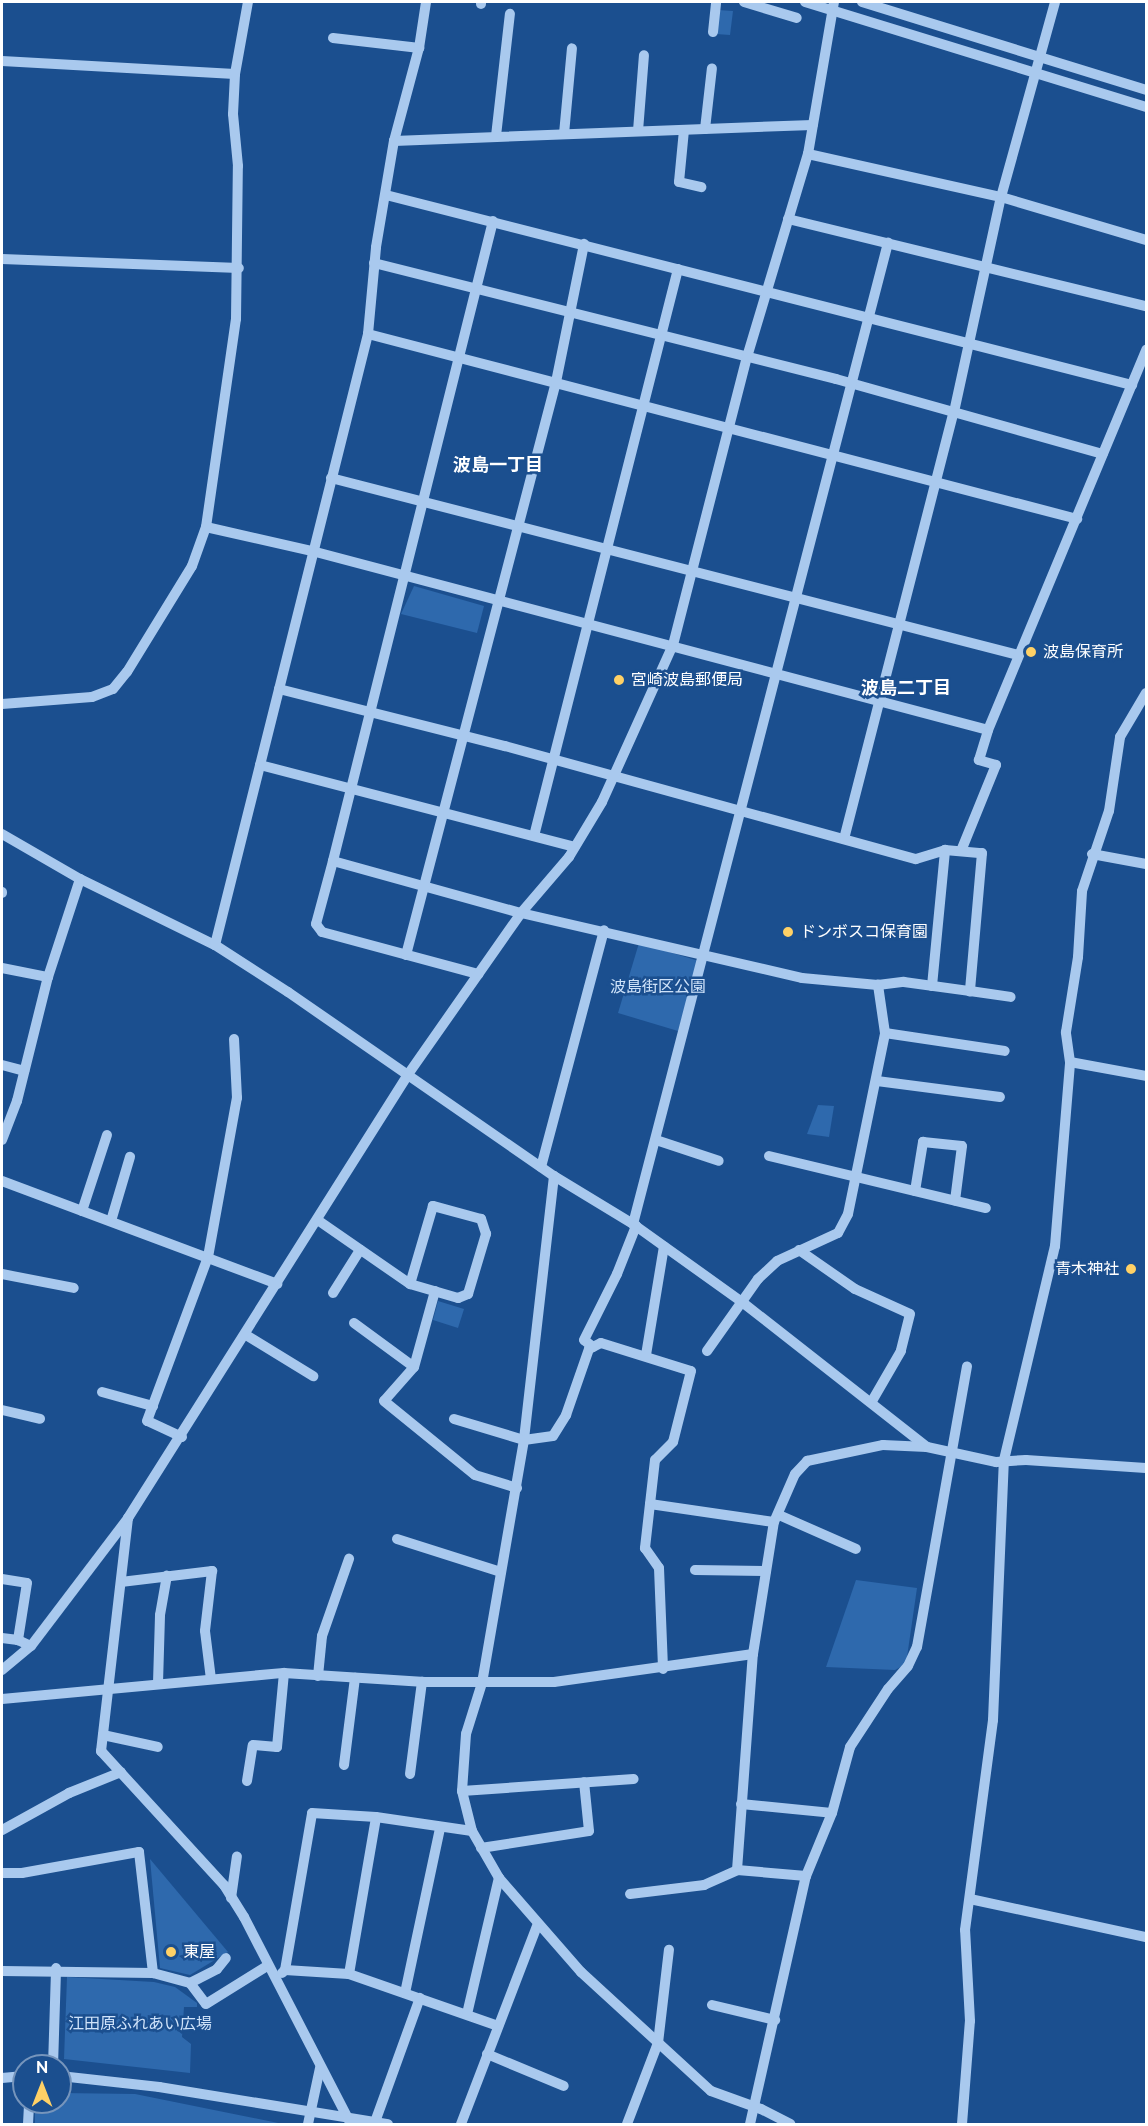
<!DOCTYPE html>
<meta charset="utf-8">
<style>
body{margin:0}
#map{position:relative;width:1148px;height:2126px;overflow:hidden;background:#1b4f8f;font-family:Raleway,"Noto Sans JP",sans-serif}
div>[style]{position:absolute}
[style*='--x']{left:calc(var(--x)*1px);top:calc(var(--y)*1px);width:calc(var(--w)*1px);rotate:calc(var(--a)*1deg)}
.green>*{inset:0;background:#2e69ad}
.minor>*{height:10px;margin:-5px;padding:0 5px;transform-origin:5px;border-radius:5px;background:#a9c9ee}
.dots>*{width:16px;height:16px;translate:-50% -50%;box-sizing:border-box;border:3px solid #1b4f8f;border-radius:50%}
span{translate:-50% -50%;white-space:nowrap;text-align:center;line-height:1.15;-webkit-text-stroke:5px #1b4f8f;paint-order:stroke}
.poi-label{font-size:16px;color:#fff}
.left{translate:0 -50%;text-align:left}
.right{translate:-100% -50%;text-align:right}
.park-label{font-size:16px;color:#cfe3fa}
.neighbourhood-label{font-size:18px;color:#fff;font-weight:700}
.frame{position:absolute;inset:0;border:3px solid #fff;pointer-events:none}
.north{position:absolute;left:12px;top:2054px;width:60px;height:60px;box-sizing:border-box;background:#1b4f8f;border:2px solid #7695bc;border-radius:50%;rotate:0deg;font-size:16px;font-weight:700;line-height:24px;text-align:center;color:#fff}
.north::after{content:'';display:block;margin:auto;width:21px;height:27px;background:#ffd166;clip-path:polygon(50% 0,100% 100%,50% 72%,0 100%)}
</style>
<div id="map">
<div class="green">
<div style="clip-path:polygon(718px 10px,733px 11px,730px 35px,716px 34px)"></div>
<div style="clip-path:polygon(414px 586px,484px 606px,477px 633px,401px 614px)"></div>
<div style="clip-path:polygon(639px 943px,699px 961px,678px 1031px,618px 1013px)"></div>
<div style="clip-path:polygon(818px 1105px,834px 1106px,829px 1137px,807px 1134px)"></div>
<div style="clip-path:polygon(438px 1301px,464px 1309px,458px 1328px,433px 1320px)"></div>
<div style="clip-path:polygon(856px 1580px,917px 1588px,906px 1664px,895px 1670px,826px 1667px)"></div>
<div style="clip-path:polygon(150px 1859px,228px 1952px,190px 1975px,160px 1968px)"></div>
<div style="clip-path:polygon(67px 1977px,154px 1982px,175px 1987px,197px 2003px,197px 2007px,184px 2007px,182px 2037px,191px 2044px,190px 2073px,64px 2059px)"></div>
<div style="clip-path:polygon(60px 2093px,135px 2094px,283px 2124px,35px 2124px,35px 2102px,60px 2102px)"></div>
</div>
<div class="minor">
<div style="--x:744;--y:2;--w:55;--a:16.8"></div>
<div style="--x:805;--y:2;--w:357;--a:17.1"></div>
<div style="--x:862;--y:2;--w:297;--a:17.2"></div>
<div style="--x:481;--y:4;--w:2;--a:-90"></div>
<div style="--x:713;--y:32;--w:30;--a:-84"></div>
<div style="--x:333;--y:38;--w:87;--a:6.6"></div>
<div style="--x:2;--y:61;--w:233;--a:3.2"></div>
<div style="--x:705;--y:129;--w:61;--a:-83.5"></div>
<div style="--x:684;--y:130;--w:52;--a:95.5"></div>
<div style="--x:679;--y:182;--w:23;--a:13"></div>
<div style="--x:638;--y:131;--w:76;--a:-85.5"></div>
<div style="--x:564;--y:134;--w:86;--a:-84.7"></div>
<div style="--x:496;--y:136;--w:123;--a:-83.5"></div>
<div style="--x:394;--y:141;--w:419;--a:-2.2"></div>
<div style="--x:808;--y:154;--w:198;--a:12.6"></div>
<div style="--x:1001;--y:197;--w:151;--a:16.5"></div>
<div style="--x:386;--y:195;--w:770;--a:14.29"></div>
<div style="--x:788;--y:219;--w:368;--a:13.7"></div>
<div style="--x:493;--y:221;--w:660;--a:104.04"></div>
<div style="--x:333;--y:861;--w:195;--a:15.5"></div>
<div style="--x:521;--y:913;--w:288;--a:13"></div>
<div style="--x:802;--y:978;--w:76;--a:5.3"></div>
<div style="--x:878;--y:985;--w:26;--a:-7"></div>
<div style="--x:904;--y:982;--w:67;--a:7.8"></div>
<div style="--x:2;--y:259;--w:237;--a:2.2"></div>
<div style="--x:374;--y:263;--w:476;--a:14.1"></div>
<div style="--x:836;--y:379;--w:277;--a:15.7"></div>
<div style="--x:368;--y:334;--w:733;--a:14.62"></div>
<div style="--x:331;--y:478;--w:709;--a:14.45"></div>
<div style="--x:206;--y:527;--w:109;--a:12.8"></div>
<div style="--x:312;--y:551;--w:699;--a:14.83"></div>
<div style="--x:988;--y:730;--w:412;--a:-67.4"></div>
<div style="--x:279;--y:689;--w:233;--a:14.2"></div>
<div style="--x:505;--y:746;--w:426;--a:15.4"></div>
<div style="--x:916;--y:859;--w:30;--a:-17"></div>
<div style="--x:945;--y:850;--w:37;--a:5"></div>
<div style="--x:982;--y:853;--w:139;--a:95"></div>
<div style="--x:970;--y:991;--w:41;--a:8.3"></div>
<div style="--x:2;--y:704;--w:90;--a:-4.4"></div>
<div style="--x:92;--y:697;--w:22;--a:-21"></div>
<div style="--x:113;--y:689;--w:22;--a:-51"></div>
<div style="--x:127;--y:672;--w:124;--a:-58.5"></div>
<div style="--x:192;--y:566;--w:41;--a:-70.3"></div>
<div style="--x:206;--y:527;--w:210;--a:-81.8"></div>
<div style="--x:236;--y:319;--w:153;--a:-89.3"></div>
<div style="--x:238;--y:166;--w:52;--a:-95.5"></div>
<div style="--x:233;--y:114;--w:40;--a:-87.1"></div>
<div style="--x:235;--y:74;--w:73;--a:-79.8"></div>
<div style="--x:260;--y:765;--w:325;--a:14.6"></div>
<div style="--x:2;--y:834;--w:90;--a:30"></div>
<div style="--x:80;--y:879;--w:150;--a:26.1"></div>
<div style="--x:215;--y:945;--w:87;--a:32.8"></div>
<div style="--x:288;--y:992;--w:323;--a:34.7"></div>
<div style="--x:554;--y:1176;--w:92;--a:31.3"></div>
<div style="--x:633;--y:1224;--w:134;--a:35.6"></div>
<div style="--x:742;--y:1302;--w:235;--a:38.1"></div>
<div style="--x:534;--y:836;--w:585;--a:-75.75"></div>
<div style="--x:844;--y:839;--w:441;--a:-75.6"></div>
<div style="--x:954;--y:412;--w:220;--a:-77.7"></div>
<div style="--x:1001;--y:197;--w:202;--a:-74.5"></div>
<div style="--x:961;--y:851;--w:93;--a:-67.9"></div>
<div style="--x:996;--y:765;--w:18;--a:-164"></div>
<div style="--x:979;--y:760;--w:31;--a:-73"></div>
<div style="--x:1092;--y:854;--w:55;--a:10.5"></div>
<div style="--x:333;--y:861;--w:65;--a:105.1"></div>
<div style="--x:316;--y:924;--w:10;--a:53"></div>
<div style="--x:322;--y:932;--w:162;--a:15.1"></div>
<div style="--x:2;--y:892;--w:1;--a:90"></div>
<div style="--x:215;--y:945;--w:630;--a:-75.94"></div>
<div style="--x:368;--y:334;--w:87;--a:-84.7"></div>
<div style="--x:376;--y:247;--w:108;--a:-80.4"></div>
<div style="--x:394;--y:141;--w:96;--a:-75"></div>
<div style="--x:419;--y:48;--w:47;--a:-81.3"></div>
<div style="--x:406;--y:955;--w:592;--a:-75.33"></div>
<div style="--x:556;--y:382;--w:141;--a:-78.5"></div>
<div style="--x:2;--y:968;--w:47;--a:11.1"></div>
<div style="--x:932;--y:986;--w:137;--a:-84.5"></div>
<div style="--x:885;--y:1033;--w:121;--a:8.5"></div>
<div style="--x:1070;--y:1062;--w:77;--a:10.4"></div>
<div style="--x:2;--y:1065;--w:23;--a:15"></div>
<div style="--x:877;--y:1081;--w:124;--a:7.4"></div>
<div style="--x:2;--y:1140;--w:42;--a:-69"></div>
<div style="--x:17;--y:1101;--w:128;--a:-76"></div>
<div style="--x:48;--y:977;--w:103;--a:-71.9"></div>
<div style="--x:656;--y:1140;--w:66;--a:18.4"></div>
<div style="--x:769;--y:1156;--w:223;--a:13.5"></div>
<div style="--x:541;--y:1167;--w:245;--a:-75.1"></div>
<div style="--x:554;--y:1176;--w:266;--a:96.5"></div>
<div style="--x:524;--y:1440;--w:247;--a:99.8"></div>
<div style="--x:482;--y:1683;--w:53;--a:107.4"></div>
<div style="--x:466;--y:1734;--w:57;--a:94"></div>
<div style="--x:462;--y:1791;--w:41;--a:76"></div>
<div style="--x:472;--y:1831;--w:54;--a:60.1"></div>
<div style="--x:499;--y:1878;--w:125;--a:48.9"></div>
<div style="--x:581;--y:1972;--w:176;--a:42.5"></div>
<div style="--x:711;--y:2091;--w:53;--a:19.8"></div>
<div style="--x:761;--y:2109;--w:33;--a:27"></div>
<div style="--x:2;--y:1181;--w:294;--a:20.5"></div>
<div style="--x:915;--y:1191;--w:50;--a:-80.7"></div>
<div style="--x:923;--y:1142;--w:39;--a:6"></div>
<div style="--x:962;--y:1146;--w:55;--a:97.3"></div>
<div style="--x:82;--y:1211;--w:80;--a:-71.8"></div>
<div style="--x:111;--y:1221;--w:67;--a:-73.5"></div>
<div style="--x:319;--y:1221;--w:111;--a:34.7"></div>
<div style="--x:410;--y:1284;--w:50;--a:16.3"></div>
<div style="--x:458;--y:1298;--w:11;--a:-22"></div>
<div style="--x:468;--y:1294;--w:63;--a:-73.3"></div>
<div style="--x:486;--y:1234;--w:16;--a:-108"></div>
<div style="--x:481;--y:1219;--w:50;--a:-164.8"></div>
<div style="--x:433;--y:1206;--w:81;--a:106.4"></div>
<div style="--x:633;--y:1224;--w:1014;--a:-75.43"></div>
<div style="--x:799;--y:1250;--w:68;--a:34.9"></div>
<div style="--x:855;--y:1289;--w:60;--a:24.4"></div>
<div style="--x:910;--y:1314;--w:38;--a:104"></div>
<div style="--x:901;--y:1351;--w:58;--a:120.1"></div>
<div style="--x:2;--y:1274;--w:73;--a:11"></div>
<div style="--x:435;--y:1291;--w:79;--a:105.4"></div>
<div style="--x:414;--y:1367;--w:45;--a:131.4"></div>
<div style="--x:384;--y:1401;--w:117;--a:39.1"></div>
<div style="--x:475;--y:1475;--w:44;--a:17.2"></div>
<div style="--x:333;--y:1293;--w:51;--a:-57.9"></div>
<div style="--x:354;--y:1323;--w:74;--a:36.3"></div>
<div style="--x:246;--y:1335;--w:79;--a:31.5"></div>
<div style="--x:593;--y:1347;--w:11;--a:-142"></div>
<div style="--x:584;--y:1340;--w:74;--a:-63.4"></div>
<div style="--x:617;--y:1274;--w:52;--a:-68.4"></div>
<div style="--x:707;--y:1351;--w:88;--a:-54.7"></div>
<div style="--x:758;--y:1279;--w:26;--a:-43"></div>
<div style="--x:777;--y:1261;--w:67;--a:-24.7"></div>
<div style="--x:838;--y:1233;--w:21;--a:-62"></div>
<div style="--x:848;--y:1214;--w:185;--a:-78.4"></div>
<div style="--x:885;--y:1033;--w:49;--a:-98.3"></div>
<div style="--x:646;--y:1355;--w:110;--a:-80.6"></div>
<div style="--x:102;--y:1392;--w:53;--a:15.4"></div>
<div style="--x:2;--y:1410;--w:39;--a:13"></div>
<div style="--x:454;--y:1419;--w:73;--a:16.7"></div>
<div style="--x:524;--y:1440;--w:29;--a:-8"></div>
<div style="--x:553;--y:1436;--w:25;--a:-58"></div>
<div style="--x:566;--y:1415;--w:70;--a:-70.8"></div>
<div style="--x:589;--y:1349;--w:13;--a:-27"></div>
<div style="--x:601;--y:1343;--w:94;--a:17.3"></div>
<div style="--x:691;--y:1371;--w:73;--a:104.2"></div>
<div style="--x:673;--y:1442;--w:25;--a:135"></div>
<div style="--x:655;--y:1460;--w:89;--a:96.5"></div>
<div style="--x:645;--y:1548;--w:24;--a:55"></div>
<div style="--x:659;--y:1568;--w:101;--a:87.7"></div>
<div style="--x:182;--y:1437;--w:38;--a:-155"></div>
<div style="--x:147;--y:1421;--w:175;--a:-69.6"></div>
<div style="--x:208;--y:1257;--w:162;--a:-79.7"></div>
<div style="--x:237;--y:1098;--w:59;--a:-92.9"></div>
<div style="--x:650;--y:1504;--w:125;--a:8.3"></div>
<div style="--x:779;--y:1515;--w:84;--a:23.8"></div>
<div style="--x:128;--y:1518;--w:235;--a:96.6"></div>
<div style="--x:101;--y:1751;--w:182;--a:47.5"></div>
<div style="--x:224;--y:1885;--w:38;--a:58"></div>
<div style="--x:244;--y:1917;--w:233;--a:62.7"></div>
<div style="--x:397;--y:1539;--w:109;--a:17.6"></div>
<div style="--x:695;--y:1570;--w:71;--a:0.8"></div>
<div style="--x:2;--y:1579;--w:25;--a:9"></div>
<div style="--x:27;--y:1583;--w:58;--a:99"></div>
<div style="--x:18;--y:1640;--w:14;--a:25"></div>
<div style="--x:121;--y:1582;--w:92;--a:-6.9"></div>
<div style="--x:212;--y:1571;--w:60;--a:96.7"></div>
<div style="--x:205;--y:1631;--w:48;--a:82.9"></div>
<div style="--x:2;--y:1638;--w:16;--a:7"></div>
<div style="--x:2;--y:1670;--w:38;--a:-40"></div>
<div style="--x:31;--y:1646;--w:161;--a:-52.8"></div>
<div style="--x:128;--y:1518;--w:526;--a:-57.73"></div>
<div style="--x:409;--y:1073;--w:195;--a:-55"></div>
<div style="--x:521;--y:913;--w:74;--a:-49.4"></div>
<div style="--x:569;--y:857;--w:64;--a:-59"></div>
<div style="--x:602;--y:802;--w:172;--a:-65.7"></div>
<div style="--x:673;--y:645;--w:297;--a:-75.6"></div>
<div style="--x:747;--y:357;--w:212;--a:-73.3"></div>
<div style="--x:808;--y:154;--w:154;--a:-80.3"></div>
<div style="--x:318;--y:1676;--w:40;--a:-84.3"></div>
<div style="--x:322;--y:1636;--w:82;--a:-70.7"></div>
<div style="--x:158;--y:1683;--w:68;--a:-88.3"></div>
<div style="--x:160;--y:1615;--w:40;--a:-80"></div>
<div style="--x:2;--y:1699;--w:283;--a:-5.3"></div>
<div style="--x:284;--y:1673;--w:141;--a:3.7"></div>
<div style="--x:425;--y:1682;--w:129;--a:0"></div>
<div style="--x:554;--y:1682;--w:201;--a:-8"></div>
<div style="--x:103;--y:1735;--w:56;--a:12.3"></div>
<div style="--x:344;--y:1765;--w:88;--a:-82.8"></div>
<div style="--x:410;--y:1774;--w:93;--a:-82.6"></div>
<div style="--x:247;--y:1781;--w:36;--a:-81"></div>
<div style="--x:253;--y:1745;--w:24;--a:5"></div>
<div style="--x:277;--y:1747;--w:74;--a:-84.6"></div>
<div style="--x:462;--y:1791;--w:172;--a:-4"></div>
<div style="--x:741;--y:1804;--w:91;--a:5.6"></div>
<div style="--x:2;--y:1830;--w:77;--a:-28.9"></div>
<div style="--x:69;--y:1793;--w:56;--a:-22"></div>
<div style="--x:481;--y:1848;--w:109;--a:-8.9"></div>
<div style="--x:589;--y:1831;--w:49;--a:-95.8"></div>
<div style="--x:2;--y:1873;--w:20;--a:0"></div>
<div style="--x:22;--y:1873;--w:119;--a:-10.2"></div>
<div style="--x:139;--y:1852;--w:122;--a:83.4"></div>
<div style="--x:806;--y:1876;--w:69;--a:-175"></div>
<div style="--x:737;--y:1870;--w:217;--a:-85.8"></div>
<div style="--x:753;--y:1654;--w:134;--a:-81"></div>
<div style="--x:774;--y:1522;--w:52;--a:-66.4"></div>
<div style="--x:795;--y:1474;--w:18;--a:-47"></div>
<div style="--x:807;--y:1461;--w:78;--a:-11.9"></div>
<div style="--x:883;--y:1445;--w:44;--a:2.6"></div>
<div style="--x:927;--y:1447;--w:71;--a:12.3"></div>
<div style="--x:996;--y:1462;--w:30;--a:-4"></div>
<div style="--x:1026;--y:1460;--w:120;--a:3.8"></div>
<div style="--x:630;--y:1894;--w:75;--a:-6.9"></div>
<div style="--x:704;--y:1885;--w:36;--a:-24"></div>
<div style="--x:231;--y:1898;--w:42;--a:-81.9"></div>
<div style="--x:970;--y:1899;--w:180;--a:12.2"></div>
<div style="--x:285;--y:1970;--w:159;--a:-80.2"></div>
<div style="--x:312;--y:1813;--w:64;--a:3.6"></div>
<div style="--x:376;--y:1817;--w:97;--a:8.3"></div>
<div style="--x:2;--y:1971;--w:151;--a:0.8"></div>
<div style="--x:153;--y:1973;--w:38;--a:15"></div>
<div style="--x:190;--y:1983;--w:26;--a:53"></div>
<div style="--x:206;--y:2004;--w:72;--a:-31.9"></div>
<div style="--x:282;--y:1973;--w:4;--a:-45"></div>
<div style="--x:285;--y:1970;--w:64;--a:3.6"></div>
<div style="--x:349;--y:1974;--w:158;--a:19.2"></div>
<div style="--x:349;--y:1974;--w:159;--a:-80.2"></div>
<div style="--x:190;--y:1983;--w:30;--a:-27"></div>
<div style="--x:217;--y:1969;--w:14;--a:-51"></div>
<div style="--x:405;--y:1993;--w:168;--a:-78"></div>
<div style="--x:712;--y:2005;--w:65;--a:13.4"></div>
<div style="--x:467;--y:2014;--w:140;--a:-76.8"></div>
<div style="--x:487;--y:2054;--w:83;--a:22.6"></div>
<div style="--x:53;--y:2066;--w:98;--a:-88.2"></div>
<div style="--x:60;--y:2076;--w:100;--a:6.3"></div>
<div style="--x:159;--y:2087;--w:232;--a:9.2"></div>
<div style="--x:2;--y:2078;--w:22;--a:-5"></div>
<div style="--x:375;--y:2122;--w:132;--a:-70.1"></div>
<div style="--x:28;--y:2124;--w:22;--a:-87"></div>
<div style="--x:308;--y:2124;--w:57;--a:-77.9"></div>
<div style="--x:461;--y:2124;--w:212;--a:-69"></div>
<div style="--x:627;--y:2124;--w:87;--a:-69.1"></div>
<div style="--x:658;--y:2043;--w:94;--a:-83.3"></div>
<div style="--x:750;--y:2124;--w:254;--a:-77.3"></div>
<div style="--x:806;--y:1876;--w:68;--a:-67.6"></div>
<div style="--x:832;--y:1813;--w:68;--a:-74.7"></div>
<div style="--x:850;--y:1747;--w:69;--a:-56.8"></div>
<div style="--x:888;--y:1689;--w:30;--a:-49"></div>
<div style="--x:908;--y:1666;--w:21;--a:-65"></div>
<div style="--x:917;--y:1647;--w:285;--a:-79.9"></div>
<div style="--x:962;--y:2124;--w:103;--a:-85.6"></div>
<div style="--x:970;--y:2021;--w:91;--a:-93.1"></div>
<div style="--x:965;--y:1930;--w:212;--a:-82.4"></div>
<div style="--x:993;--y:1720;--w:260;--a:-87.6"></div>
<div style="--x:1004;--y:1460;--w:220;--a:-76.6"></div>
<div style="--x:1055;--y:1246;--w:185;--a:-85.3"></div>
<div style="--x:1070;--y:1062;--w:30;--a:-98"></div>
<div style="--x:1066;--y:1032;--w:76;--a:-80.9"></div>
<div style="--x:1078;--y:957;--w:66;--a:-86.5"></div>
<div style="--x:1082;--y:891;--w:84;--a:-71.4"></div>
<div style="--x:1109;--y:811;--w:75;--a:-81.5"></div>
<div style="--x:1120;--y:737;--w:51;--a:-59.4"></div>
</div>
<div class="dots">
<div style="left:1031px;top:652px;background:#ffd166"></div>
<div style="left:619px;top:680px;background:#ffd166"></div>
<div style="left:788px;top:932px;background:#ffd166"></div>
<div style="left:1131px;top:1269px;background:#ffd166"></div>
<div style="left:171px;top:1952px;background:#ffd166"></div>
</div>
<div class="poi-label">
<span class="left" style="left:1043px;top:652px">波島保育所</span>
<span class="left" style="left:631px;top:680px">宮崎波島郵便局</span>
<span class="left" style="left:800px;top:932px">ドンボスコ保育園</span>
<span class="right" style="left:1119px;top:1269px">青木神社</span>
<span class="left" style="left:183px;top:1952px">東屋</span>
</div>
<div class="park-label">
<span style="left:658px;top:987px">波島街区公園</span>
<span style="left:140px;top:2024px">江田原ふれあい広場</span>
</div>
<div class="neighbourhood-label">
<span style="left:498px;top:465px">波島一丁目</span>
<span style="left:906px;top:688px">波島二丁目</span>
</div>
<div class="frame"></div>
<div class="north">N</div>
</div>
